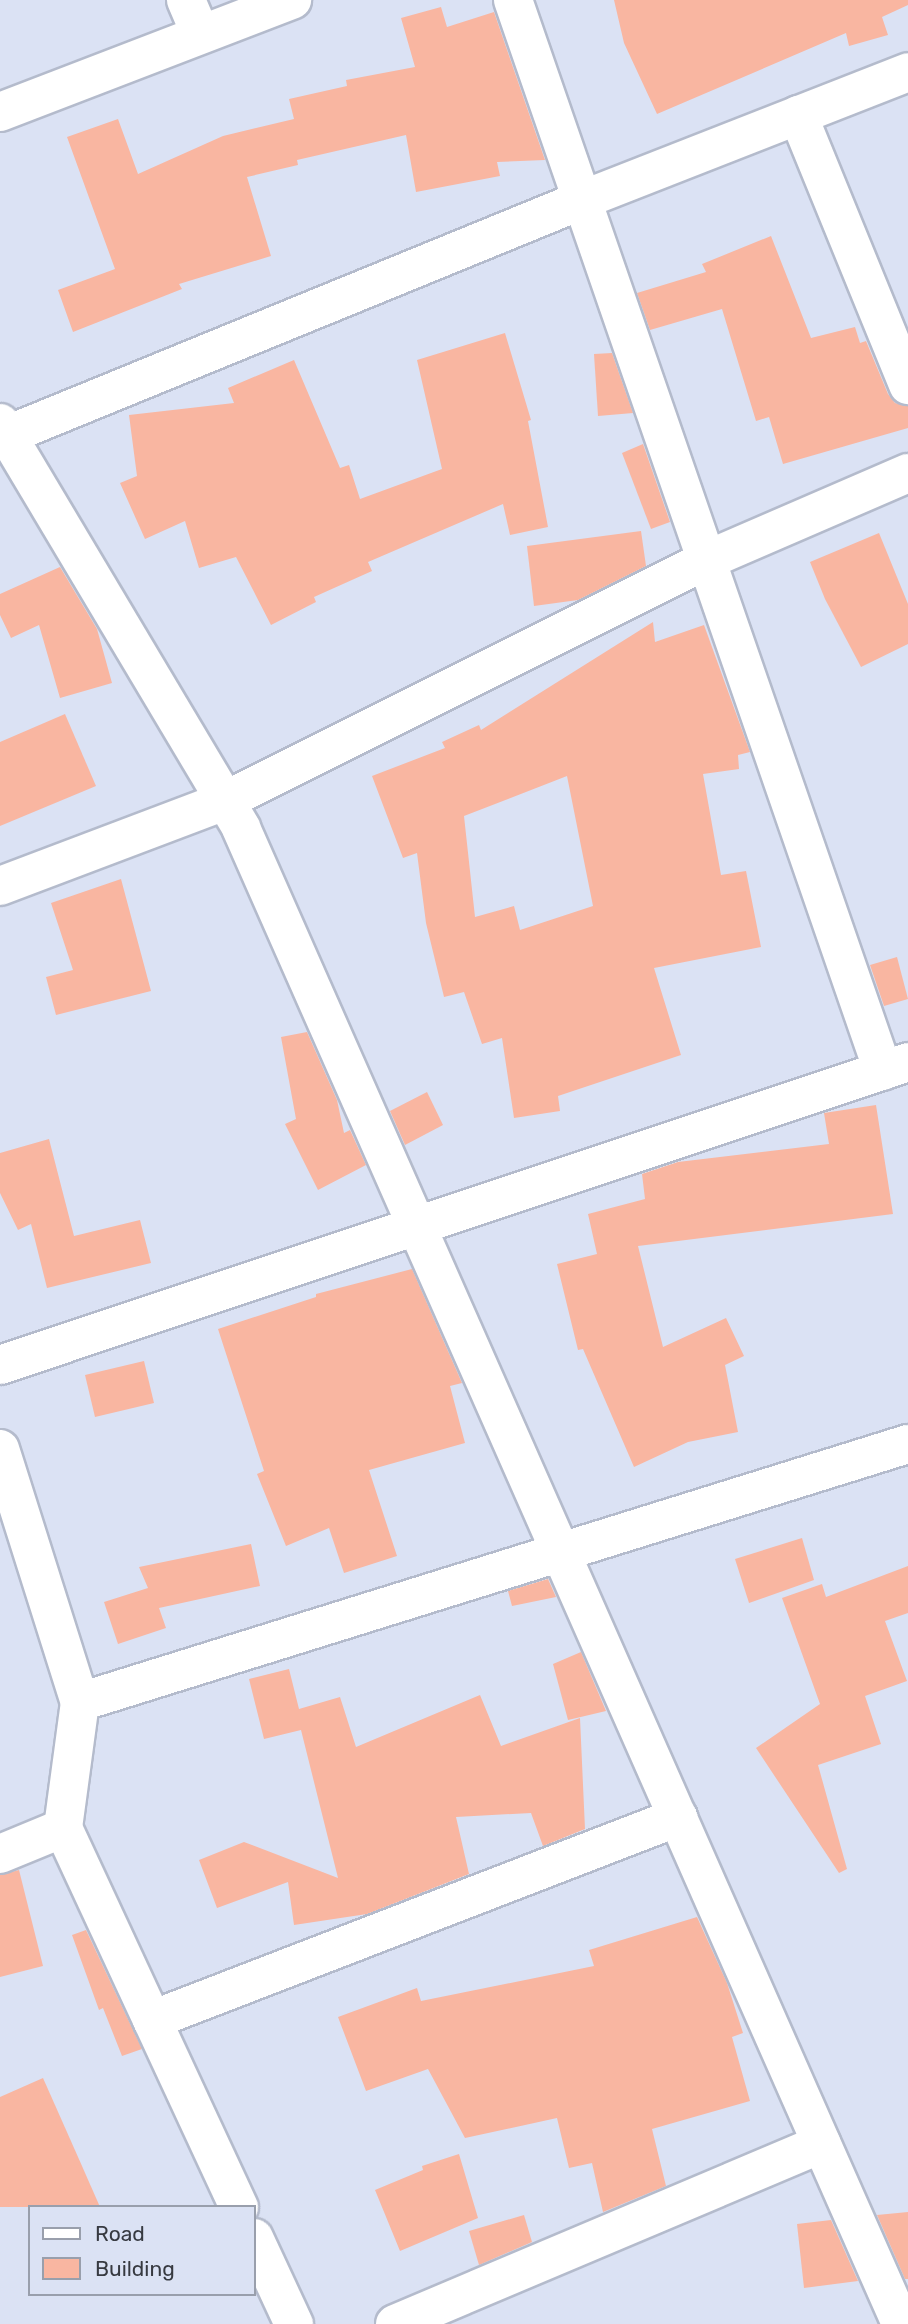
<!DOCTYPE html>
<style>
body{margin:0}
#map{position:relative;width:908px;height:2324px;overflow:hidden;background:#dbe2f4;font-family:Rubik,sans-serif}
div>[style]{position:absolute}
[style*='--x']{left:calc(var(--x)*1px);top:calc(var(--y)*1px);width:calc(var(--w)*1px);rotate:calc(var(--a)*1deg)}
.building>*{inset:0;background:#f9b6a1}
.roads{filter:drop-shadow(2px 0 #b4bbcc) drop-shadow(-2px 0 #b4bbcc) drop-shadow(0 2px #b4bbcc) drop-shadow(0 -2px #b4bbcc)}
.minor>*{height:38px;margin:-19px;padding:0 19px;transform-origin:19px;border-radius:19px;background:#fff}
span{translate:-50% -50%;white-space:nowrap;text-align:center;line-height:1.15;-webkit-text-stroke:7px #dbe2f4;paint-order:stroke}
.legend{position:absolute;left:28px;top:2205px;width:228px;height:91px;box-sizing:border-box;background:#dbe2f4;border:2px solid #999fac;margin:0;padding:9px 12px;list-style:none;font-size:21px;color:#373a41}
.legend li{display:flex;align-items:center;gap:14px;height:35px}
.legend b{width:35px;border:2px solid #999fac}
</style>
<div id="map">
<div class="building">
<div style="clip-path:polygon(614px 0,908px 0,908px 5px,882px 17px,888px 35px,849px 46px,846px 33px,657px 114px,624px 43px)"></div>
<div style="clip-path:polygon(441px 7px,447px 27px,494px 12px,545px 160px,497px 162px,500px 176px,416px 192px,406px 135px,297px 160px,298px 165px,247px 177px,271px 256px,179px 284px,182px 289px,73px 332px,58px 290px,115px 269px,67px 137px,118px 119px,138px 174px,223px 136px,294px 119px,289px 99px,347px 86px,346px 80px,415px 67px,401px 18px)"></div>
<div style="clip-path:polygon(771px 236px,811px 338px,855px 327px,860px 343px,866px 341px,888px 394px,895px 403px,908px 406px,908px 428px,783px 464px,769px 417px,756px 421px,722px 309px,650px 330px,637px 293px,706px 272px,702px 264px)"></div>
<div style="clip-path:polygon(505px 333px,531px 420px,528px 421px,548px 527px,510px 535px,503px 504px,368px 562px,372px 571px,314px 597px,316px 602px,271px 625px,236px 557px,199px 568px,185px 521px,145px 539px,120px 483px,137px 476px,129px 415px,234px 403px,228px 388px,294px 360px,340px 468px,349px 465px,360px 499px,442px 469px,417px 360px)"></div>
<div style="clip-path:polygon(612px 353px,633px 413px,598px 416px,594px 354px)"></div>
<div style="clip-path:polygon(643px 444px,670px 522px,651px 529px,622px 453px)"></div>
<div style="clip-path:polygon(641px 531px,646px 566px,578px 600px,534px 606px,527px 546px)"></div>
<div style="clip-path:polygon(879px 533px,908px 604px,908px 644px,861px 667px,825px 599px,810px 562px)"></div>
<div style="clip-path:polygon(60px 567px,97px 629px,112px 683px,60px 698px,39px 625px,11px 638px,0 615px,0 594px)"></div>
<div style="clip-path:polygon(evenodd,653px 622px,655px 642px,704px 625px,750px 752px,738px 755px,739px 769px,703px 774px,721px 875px,746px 871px,761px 947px,654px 968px,681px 1055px,558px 1096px,560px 1111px,514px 1118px,502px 1038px,482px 1044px,464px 992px,444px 997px,426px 923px,417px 853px,403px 858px,372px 776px,445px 748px,442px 742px,479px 725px,481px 730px,653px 622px,567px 776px,593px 906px,520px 930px,514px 906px,475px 917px,464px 816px,567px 776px)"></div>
<div style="clip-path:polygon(65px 714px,96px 786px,0 826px,0 742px)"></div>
<div style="clip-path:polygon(121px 879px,151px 991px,56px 1015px,46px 977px,73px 970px,51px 903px)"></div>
<div style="clip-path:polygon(897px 957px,908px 999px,884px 1006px,870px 965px)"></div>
<div style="clip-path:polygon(307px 1032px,337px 1100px,344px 1133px,350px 1130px,366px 1165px,318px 1190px,285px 1124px,296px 1119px,281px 1037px)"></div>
<div style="clip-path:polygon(427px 1092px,443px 1125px,405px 1145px,390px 1111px)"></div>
<div style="clip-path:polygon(876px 1105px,893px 1214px,638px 1246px,663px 1347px,726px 1318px,744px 1356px,725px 1365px,738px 1432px,688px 1442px,634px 1467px,583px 1349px,578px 1350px,557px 1264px,597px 1254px,588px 1214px,645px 1199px,642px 1174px,678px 1162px,829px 1144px,824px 1113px)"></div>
<div style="clip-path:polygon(49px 1139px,74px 1236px,140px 1220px,151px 1263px,47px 1288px,31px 1224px,18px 1230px,0 1193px,0 1153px)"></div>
<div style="clip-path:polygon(412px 1269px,462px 1383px,450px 1386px,465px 1443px,369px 1470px,397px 1556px,344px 1573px,329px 1528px,286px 1546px,257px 1474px,264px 1471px,218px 1329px,316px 1297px,316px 1294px)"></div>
<div style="clip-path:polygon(144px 1361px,154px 1403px,95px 1417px,85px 1375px)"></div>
<div style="clip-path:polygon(802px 1538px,814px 1580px,749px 1603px,735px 1559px)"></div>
<div style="clip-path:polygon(251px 1544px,260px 1586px,159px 1608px,166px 1628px,118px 1644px,104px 1602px,148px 1588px,139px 1567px)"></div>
<div style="clip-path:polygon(908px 1566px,908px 1613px,885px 1621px,907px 1681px,865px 1696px,881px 1744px,818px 1765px,847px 1869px,839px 1873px,756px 1748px,820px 1704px,782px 1598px,822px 1584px,826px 1597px)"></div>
<div style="clip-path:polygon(548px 1579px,556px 1597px,512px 1606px,508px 1591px)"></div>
<div style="clip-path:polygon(581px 1652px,606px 1711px,568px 1720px,553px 1664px)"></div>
<div style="clip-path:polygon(289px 1669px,299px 1709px,340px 1697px,356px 1747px,480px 1695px,501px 1746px,580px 1718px,585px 1829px,543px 1846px,531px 1813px,456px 1817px,469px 1874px,367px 1914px,294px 1925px,288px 1882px,217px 1908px,199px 1860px,244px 1842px,338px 1878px,301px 1730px,264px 1739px,249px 1679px)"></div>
<div style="clip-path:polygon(19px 1870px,43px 1966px,0 1977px,0 1875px)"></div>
<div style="clip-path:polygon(697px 1917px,727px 1983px,743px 2033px,732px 2037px,750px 2101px,652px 2129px,666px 2186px,603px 2212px,592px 2163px,569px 2168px,557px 2118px,465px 2138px,428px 2069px,366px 2091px,338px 2017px,417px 1988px,421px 2001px,594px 1966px,589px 1950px)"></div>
<div style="clip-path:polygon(86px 1930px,142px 2049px,122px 2056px,103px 2008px,99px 2010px,72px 1935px)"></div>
<div style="clip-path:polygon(43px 2078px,82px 2166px,100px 2207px,0 2207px,0 2097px)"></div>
<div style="clip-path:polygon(459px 2154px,478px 2218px,400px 2251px,375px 2190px,423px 2170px,422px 2166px)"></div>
<div style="clip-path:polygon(908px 2212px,908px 2279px,905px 2279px,877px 2215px)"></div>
<div style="clip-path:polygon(524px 2215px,532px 2242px,479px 2265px,469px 2231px)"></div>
<div style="clip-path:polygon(831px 2220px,858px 2281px,804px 2288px,797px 2224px)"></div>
</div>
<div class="roads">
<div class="minor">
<div style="--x:186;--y:0;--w:36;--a:67"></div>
<div style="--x:513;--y:0;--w:1133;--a:70.94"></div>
<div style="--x:0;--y:112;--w:313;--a:-21"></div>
<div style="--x:798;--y:115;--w:292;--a:67.8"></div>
<div style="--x:0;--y:423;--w:471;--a:59.2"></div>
<div style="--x:241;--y:828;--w:1635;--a:66.19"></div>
<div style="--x:0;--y:438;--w:629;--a:-22.24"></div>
<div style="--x:582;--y:200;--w:350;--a:-21.4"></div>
<div style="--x:0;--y:886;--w:241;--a:-20.7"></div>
<div style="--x:225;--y:801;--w:539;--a:-26.57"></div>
<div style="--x:707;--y:560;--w:219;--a:-23.4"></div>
<div style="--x:0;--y:1365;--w:957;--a:-18.45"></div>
<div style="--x:0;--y:1449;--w:265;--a:72.5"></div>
<div style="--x:80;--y:1702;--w:127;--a:97.7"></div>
<div style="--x:80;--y:1702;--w:867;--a:-17.31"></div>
<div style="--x:0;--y:1854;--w:68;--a:-22.4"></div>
<div style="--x:63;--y:1828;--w:418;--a:65.1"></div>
<div style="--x:152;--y:2020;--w:564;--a:-21.1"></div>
<div style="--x:254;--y:2238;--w:95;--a:65.1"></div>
<div style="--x:395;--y:2324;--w:463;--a:-22.9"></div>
</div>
</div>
<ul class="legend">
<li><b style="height:9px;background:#fff"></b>Road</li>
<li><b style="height:19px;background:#f9b6a1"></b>Building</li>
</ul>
</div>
